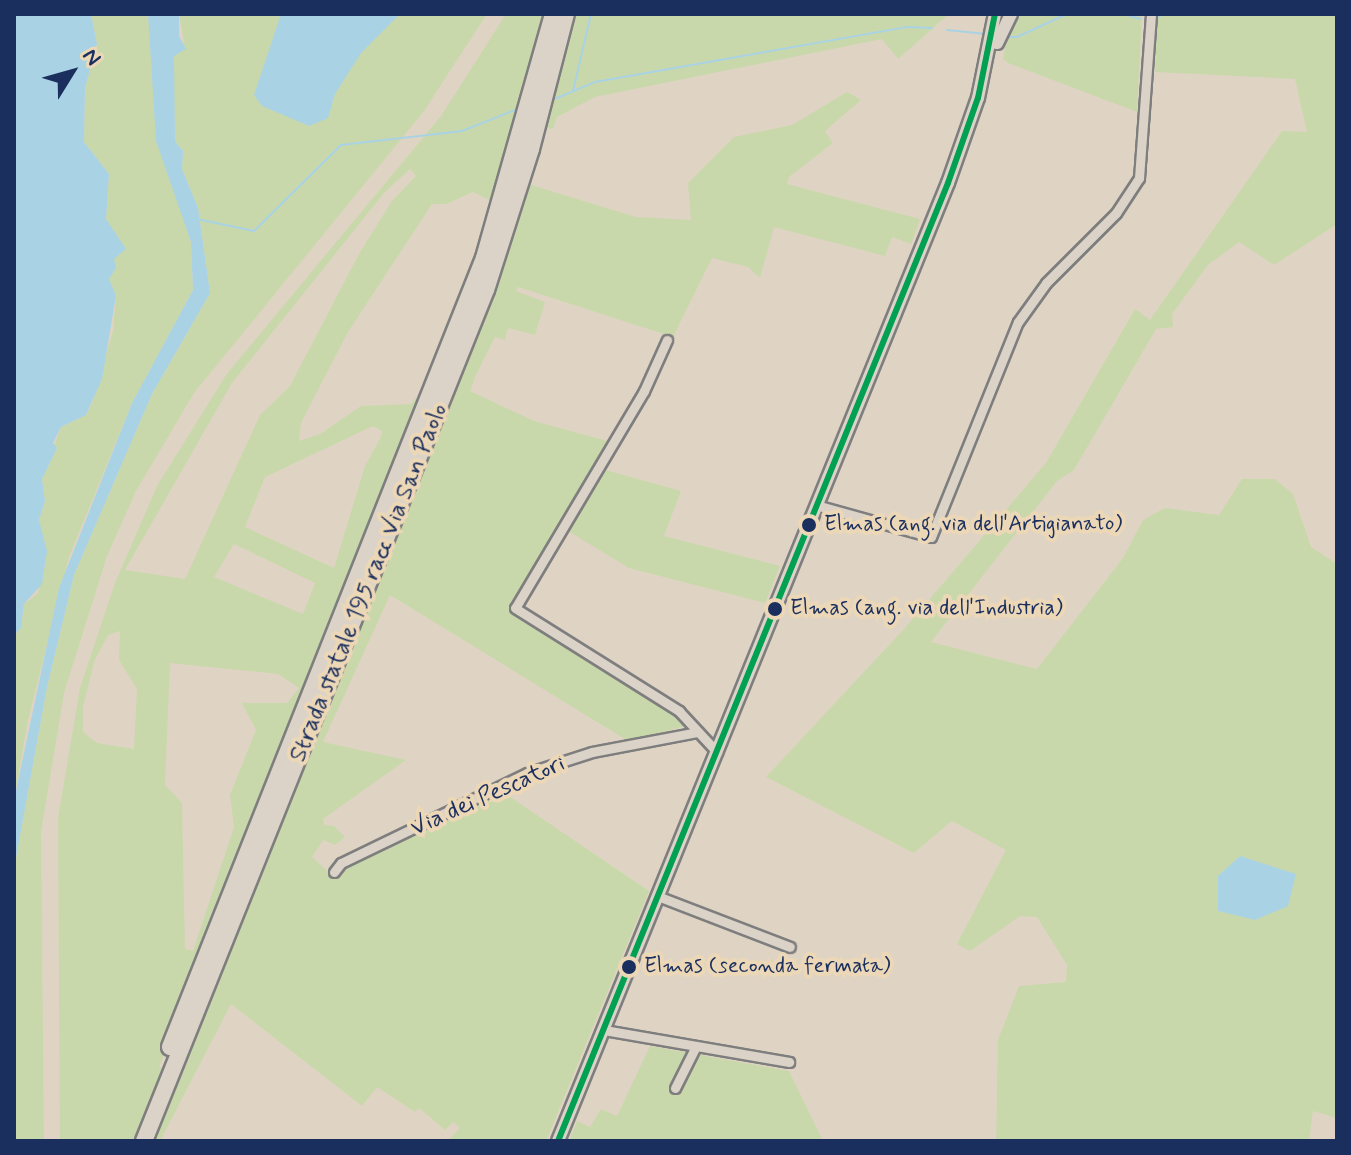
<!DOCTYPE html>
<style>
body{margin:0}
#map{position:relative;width:1351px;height:1155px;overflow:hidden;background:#dfd4c3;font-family:Mynerve,sans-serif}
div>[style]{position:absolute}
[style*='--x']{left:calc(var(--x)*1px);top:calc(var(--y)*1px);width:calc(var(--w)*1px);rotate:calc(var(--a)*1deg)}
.green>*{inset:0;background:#c9d8ab}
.water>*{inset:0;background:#a9d3e5}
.stream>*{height:2px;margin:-1px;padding:0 1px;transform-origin:1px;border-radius:1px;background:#a9d3e5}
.roads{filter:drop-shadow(2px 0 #7f7e7f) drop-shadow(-2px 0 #7f7e7f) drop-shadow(0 2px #7f7e7f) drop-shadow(0 -2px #7f7e7f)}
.street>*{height:9px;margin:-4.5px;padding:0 4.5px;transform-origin:4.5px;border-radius:4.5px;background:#dbd3c7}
.secondary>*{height:12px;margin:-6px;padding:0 6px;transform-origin:6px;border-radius:6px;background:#dbd3c7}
.highway>*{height:16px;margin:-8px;padding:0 8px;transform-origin:8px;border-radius:8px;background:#dbd3c7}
.bus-1>*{height:6px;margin:-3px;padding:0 3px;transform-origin:3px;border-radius:3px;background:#01a052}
.dots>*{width:22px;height:22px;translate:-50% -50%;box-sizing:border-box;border:4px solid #ecd7b6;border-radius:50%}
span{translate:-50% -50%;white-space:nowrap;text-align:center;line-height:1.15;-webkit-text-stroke:8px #ecd7b6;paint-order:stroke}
.bus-label{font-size:22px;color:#1b2f5e}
.left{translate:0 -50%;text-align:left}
.street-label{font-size:24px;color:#1b2f5e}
.frame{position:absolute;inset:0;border:16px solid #1b2f5e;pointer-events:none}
.north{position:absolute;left:32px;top:32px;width:80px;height:80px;-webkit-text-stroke:6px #ecd7b6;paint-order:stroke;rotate:53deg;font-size:22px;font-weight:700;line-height:32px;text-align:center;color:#1b2f5e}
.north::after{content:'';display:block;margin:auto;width:28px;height:36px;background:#1b2f5e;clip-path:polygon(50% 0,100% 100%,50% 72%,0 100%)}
</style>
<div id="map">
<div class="green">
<div style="clip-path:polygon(91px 14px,148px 14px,154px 81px,191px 242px,193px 290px,132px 403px,69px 557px,28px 720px,14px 800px,14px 635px,21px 628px,24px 604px,38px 593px,45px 565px,39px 520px,45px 501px,42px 479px,61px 427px,86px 415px,92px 403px,113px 331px,116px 296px,109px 279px,114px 259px,106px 220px,109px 174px,84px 142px,85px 88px,97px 44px)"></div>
<div style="clip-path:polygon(179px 14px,487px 14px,424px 111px,194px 393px,136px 491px,107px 556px,64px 693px,41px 832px,44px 1141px,14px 1141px,14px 869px,47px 687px,74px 575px,152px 394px,210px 293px,198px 208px,182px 169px,183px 151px,175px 141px,173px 55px,184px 42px)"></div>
<div style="clip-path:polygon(evenodd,506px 14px,949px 14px,898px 59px,882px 39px,595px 97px,557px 117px,553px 129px,544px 128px,528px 184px,636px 217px,691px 220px,688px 183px,734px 137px,792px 125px,847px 92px,861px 100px,825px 131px,833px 143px,789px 177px,787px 184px,920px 219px,911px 244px,892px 237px,885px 256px,774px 227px,760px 278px,748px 267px,712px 258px,673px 337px,518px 287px,516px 291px,545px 302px,535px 335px,508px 328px,505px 340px,495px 337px,475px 377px,470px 391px,534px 421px,611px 442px,514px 600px,512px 611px,689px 725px,628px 741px,390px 595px,323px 742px,406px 760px,323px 819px,324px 825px,334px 826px,345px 837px,335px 845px,323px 840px,312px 857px,335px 878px,346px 866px,500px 790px,649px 891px,546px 1141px,448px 1141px,460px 1128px,453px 1122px,445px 1130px,419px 1108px,415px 1112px,377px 1087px,362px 1106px,231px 1004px,160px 1141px,60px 1141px,58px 818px,80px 688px,115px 583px,157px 486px,226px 375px,441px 116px,506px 14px,410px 169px,416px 176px,392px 201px,360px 252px,290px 386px,260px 415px,185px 579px,125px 570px,232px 383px,384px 193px,410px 169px,506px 14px,501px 190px,523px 202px,430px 447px,182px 1075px,159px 1067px,426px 396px,501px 190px,506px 14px,473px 192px,491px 201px,491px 212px,420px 393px,411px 404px,361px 406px,320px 434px,299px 441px,301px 423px,348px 332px,432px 204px,446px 204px,473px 192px,506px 14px,373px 426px,382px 431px,381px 437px,365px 466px,334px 568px,245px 527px,265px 477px,373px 426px,506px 14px,234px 544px,315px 583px,303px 614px,214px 577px,234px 544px,506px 14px,120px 631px,119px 660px,137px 689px,134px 749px,97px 743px,83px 732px,83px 707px,94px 662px,108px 635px,120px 631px,506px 14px,170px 663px,278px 674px,299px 688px,287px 703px,242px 703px,256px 730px,230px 795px,234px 827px,193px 951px,185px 949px,182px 803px,165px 785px,170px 663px)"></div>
<div style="clip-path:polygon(1017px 14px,1142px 14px,1137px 112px,1008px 63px,1003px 59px,1009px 26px)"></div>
<div style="clip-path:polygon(1157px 14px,1337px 14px,1337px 224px,1274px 265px,1239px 242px,1208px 265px,1172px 314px,1173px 327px,1156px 329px,1074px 470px,1057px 481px,931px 642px,1037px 669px,1123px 558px,1143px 520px,1165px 508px,1219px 515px,1242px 479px,1275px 479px,1293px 494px,1311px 547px,1337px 564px,1337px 1118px,1313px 1111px,1309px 1141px,996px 1141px,998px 1040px,1019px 986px,1066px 982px,1067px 965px,1037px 917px,1020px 916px,970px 951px,957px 944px,1006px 850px,952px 821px,914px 853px,766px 777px,904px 629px,1046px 463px,1135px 309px,1150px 320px,1282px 131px,1307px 132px,1295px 79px,1155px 72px)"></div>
<div style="clip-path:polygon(602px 469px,681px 491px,664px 536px,780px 566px,765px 603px,629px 568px,568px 531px)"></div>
<div style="clip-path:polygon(650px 1046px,789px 1071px,823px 1141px,569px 1141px,577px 1121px,590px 1127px,601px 1109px,617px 1116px)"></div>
</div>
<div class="water">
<div style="clip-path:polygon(14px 14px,91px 14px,97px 44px,85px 88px,84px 142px,109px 174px,106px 219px,126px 249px,114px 259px,116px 268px,109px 279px,116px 296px,102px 379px,86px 415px,61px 427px,53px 443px,57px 448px,42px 479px,45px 501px,39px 520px,47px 551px,42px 584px,24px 604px,21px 628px,14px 635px)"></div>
<div style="clip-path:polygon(148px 14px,179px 14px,179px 36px,186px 49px,174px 56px,175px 141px,183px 151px,182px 169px,198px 208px,210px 293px,152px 394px,74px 575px,47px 687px,14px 869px,14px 800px,59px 588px,132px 403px,193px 290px,191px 242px,156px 141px)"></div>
<div style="clip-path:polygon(281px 14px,400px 14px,361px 53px,335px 94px,328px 118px,309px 126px,262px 106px,254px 95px)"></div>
<div style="clip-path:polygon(1240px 856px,1296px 874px,1288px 906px,1255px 920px,1218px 911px,1218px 876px)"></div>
</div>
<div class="stream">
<div style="--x:1124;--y:14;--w:17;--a:17"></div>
<div style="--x:1157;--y:18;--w:6;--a:-39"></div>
<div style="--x:947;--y:30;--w:37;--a:6"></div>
<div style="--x:1006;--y:37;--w:11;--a:0"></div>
<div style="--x:1017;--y:37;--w:55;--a:-24.7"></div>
<div style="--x:573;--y:91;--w:79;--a:-76.8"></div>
<div style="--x:550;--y:101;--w:49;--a:-22.9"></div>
<div style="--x:595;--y:82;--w:316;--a:-10"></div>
<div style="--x:906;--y:27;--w:26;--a:2"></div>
<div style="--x:197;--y:219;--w:58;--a:11.9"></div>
<div style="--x:254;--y:231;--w:122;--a:-44.7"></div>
<div style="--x:341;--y:145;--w:122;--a:-6.6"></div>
<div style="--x:462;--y:131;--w:62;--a:-21.6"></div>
</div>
<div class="roads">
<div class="street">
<div style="--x:667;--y:340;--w:56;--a:114.3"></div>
<div style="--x:644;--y:391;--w:252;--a:120.7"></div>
<div style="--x:515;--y:608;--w:194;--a:32.1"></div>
<div style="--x:679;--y:711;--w:56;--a:47.2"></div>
<div style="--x:816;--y:505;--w:119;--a:15.5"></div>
<div style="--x:931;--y:537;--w:232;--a:-68"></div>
<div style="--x:1018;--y:322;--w:48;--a:-54.3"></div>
<div style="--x:1046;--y:283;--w:99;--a:-45"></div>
<div style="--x:1116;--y:213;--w:42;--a:-56.7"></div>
<div style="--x:1139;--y:178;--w:164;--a:-85.8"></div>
<div style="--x:334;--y:872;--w:11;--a:-52"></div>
<div style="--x:341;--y:863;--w:207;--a:-25.8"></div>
<div style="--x:527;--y:773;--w:68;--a:-17.9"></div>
<div style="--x:592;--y:752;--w:108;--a:-10.7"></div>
<div style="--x:660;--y:897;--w:139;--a:21"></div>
<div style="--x:604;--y:1030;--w:188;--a:9.8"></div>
<div style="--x:675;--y:1088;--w:47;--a:-63.4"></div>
</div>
<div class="secondary">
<div style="--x:997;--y:43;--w:32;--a:-64"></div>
<div style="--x:558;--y:1141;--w:1034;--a:-67.85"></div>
<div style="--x:948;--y:183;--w:90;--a:-70.6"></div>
<div style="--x:978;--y:98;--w:86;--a:-78.6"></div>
</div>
<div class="highway">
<div style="--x:170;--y:1047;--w:849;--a:-68.3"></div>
<div style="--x:484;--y:258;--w:254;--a:-74.2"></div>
<div style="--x:144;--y:1141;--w:917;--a:-68.11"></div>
<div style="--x:486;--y:290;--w:148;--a:-72.3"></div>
<div style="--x:531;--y:149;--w:139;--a:-75.5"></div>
</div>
</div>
<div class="bus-1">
<div style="--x:558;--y:1141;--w:1034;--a:-67.85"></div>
<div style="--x:948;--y:183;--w:90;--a:-70.6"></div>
<div style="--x:978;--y:98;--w:86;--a:-78.6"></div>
</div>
<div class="dots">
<div style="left:809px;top:525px;background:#1b2f5e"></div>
<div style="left:775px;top:609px;background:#1b2f5e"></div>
<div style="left:629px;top:967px;background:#1b2f5e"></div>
</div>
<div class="bus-label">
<span class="left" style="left:824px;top:525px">Elmas (ang. via dell'Artigianato)</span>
<span class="left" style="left:790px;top:609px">Elmas (ang. via dell'Industria)</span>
<span class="left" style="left:644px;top:967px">Elmas (seconda fermata)</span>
</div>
<div class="street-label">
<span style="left:369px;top:583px;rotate:-68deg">Strada statale 195 racc Via San Paolo</span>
<span style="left:488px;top:796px;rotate:-24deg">Via dei Pescatori</span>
</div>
<div class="frame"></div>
<div class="north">N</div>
</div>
